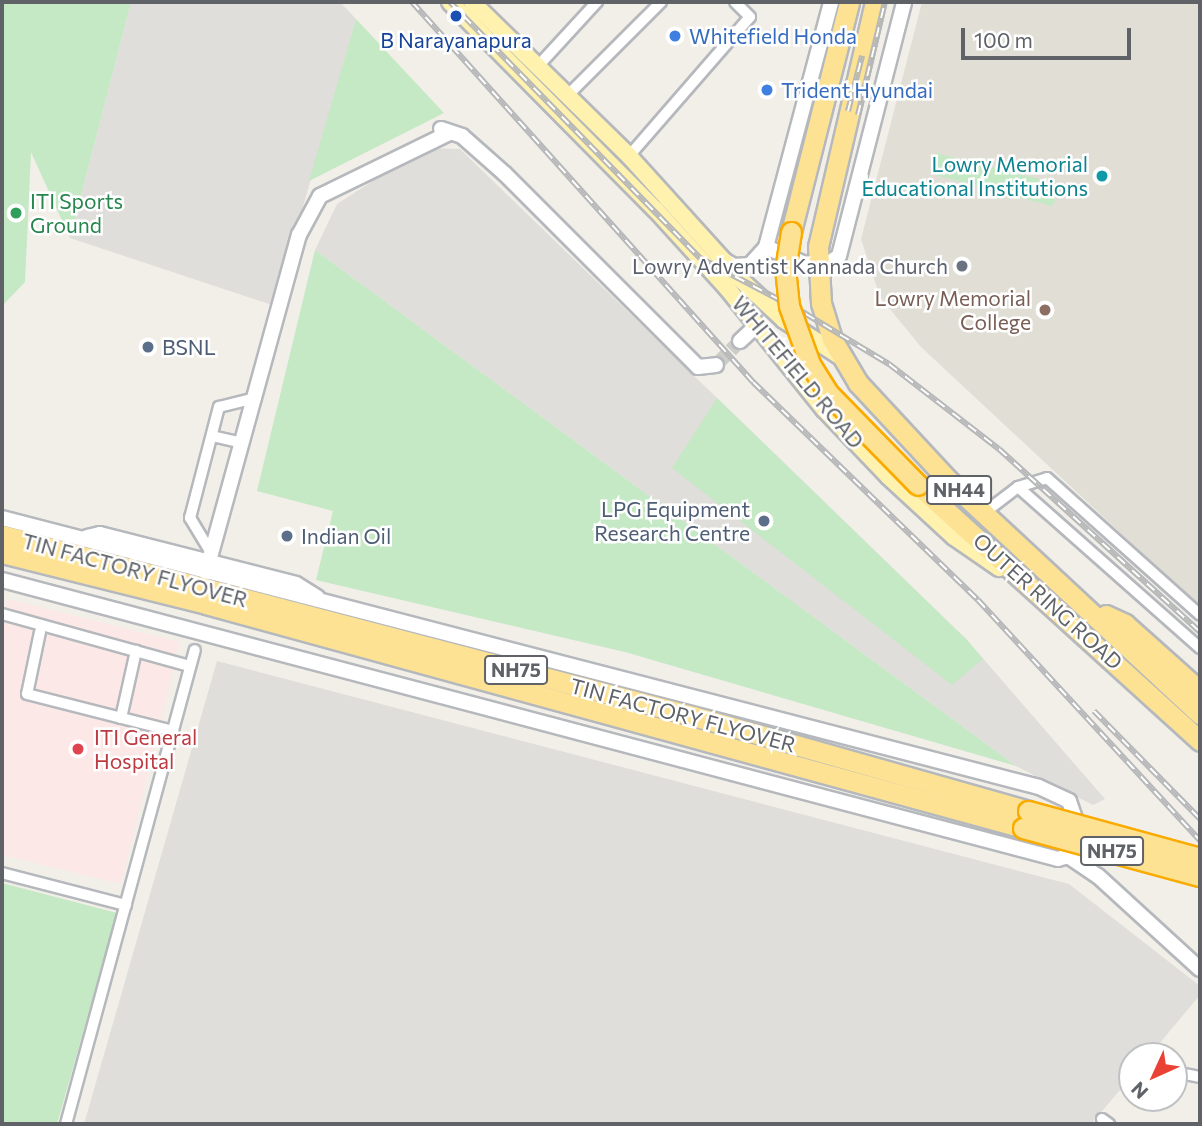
<!DOCTYPE html>
<style>
body{margin:0}
#map{position:relative;width:1202px;height:1126px;overflow:hidden;background:#f1efe8;font-family:Commissioner,sans-serif}
div>[style]{position:absolute}
[style*='--x']{left:calc(var(--x)*1px);top:calc(var(--y)*1px);width:calc(var(--w)*1px);rotate:calc(var(--a)*1deg)}
.industrial>*{inset:0;background:#e0deda}
.education>*{inset:0;background:#e1ded6}
.medical>*{inset:0;background:#fce8e6}
.green>*{inset:0;background:#c5e8c5}
.secondary-tunnel>*{height:14px;margin-top:-7px;transform-origin:0;background:repeating-linear-gradient(90deg,#ccccc8 0 14px,transparent 0 21px)}
.roads{filter:drop-shadow(2px 0 #b5b8bc) drop-shadow(-2px 0 #b5b8bc) drop-shadow(0 2px #b5b8bc) drop-shadow(0 -2px #b5b8bc)}
.street>*{height:10px;margin:-5px;padding:0 5px;transform-origin:5px;border-radius:5px;background:#fff}
.secondary>*{height:14px;margin:-7px;padding:0 7px;transform-origin:7px;border-radius:7px;background:#fff}
.primary>*{height:16px;margin:-8px;padding:0 8px;transform-origin:8px;border-radius:8px;background:#fff2af}
.highway>*{height:19px;margin:-9.5px;padding:0 9.5px;transform-origin:9.5px;border-radius:9.5px;background:#fde293}
.rail>*{height:6px;margin-top:-3px;transform-origin:0;background:repeating-linear-gradient(90deg,#fff 0 10px,#b6b7b8 0 20px);box-sizing:border-box;border-block:2px solid #b6b7b8}
.bridges{filter:drop-shadow(2px 0 #f9ab00) drop-shadow(-2px 0 #f9ab00) drop-shadow(0 2px #f9ab00) drop-shadow(0 -2px #f9ab00)}
.highway-bridge>*{height:19px;margin:-9.5px;padding:0 9.5px;transform-origin:9.5px;border-radius:9.5px;background:#fde293}
.dots>*{width:19px;height:19px;translate:-50% -50%;box-sizing:border-box;border:4px solid #fff;border-radius:50%}
span{translate:-50% -50%;white-space:nowrap;text-align:center;line-height:1.15;-webkit-text-stroke:5px #fff;paint-order:stroke}
.shield-label span{padding:2px 5px;background:#fff;border:2px solid;border-radius:5px;-webkit-text-stroke-width:0}
.shield-label{font-size:19px;color:#5f6368;font-weight:700}
.shop-label{font-size:21px;color:#366cbe}
.left{translate:0 -50%;text-align:left}
.transit-label{font-size:21px;color:#164399}
.culture-label{font-size:21px;color:#0d838f}
.right{translate:-100% -50%;text-align:right}
.leisure-label{font-size:21px;color:#27864d}
.worship-label{font-size:21px;color:#5b616d}
.education-label{font-size:21px;color:#785e54}
.service-label{font-size:21px;color:#4e5e75}
.street-label{font-size:21px;color:#5f6368}
.health-label{font-size:21px;color:#be3a42}
.frame{position:absolute;inset:0;border:4px solid #5f6368;pointer-events:none}
.north{position:absolute;left:1118px;top:1042px;width:70px;height:70px;box-sizing:border-box;background:#fff;border:2px solid #bfc1c3;border-radius:50%;rotate:225deg;font-size:19px;font-weight:700;line-height:28px;text-align:center;color:#5f6368}
.north::after{content:'';display:block;margin:auto;width:24px;height:32px;background:#ea4335;clip-path:polygon(50% 0,100% 100%,50% 72%,0 100%)}
.scale{position:absolute;left:961px;top:28px;width:170px;height:32px;box-sizing:border-box;border:4px solid #5f6368;border-top:0;padding-left:9px;font-size:21px;line-height:24px;white-space:nowrap;color:#5f6368;-webkit-text-stroke:5px #fff;paint-order:stroke}
</style>
<div id="map">
<div class="industrial">
<div style="clip-path:polygon(131px 2px,340px 2px,356px 19px,275px 306px,70px 238px)"></div>
<div style="clip-path:polygon(424px 148px,460px 149px,967px 640px,1105px 799px,1093px 805px,1016px 766px,315px 250px,337px 204px)"></div>
<div style="clip-path:polygon(217px 661px,1069px 884px,1200px 986px,1200px 995px,1149px 1056px,1132px 1056px,1132px 1076px,1091px 1124px,84px 1124px)"></div>
</div>
<div class="education">
<div style="clip-path:polygon(922px 2px,1200px 2px,1200px 607px,921px 347px,880px 297px,861px 239px)"></div>
</div>
<div class="medical">
<div style="clip-path:polygon(8px 599px,180px 642px,121px 884px,2px 855px,2px 626px)"></div>
</div>
<div class="green">
<div style="clip-path:polygon(2px 2px,131px 2px,70px 238px,31px 152px,25px 282px,2px 306px)"></div>
<div style="clip-path:polygon(356px 19px,444px 113px,309px 181px)"></div>
<div style="clip-path:polygon(936px 153px,1039px 179px,1054px 193px,1055px 201px,1052px 206px,932px 174px)"></div>
<div style="clip-path:polygon(315px 250px,1016px 766px,625px 652px,316px 580px,333px 511px,257px 491px)"></div>
<div style="clip-path:polygon(717px 398px,967px 640px,983px 659px,952px 685px,672px 468px)"></div>
<div style="clip-path:polygon(2px 883px,117px 913px,57px 1124px,2px 1124px)"></div>
</div>
<div class="secondary-tunnel">
<div style="--x:716;--y:365;--w:34;--a:-45"></div>
</div>
<div class="roads">
<div class="street">
<div style="--x:539;--y:65;--w:86;--a:-47.4"></div>
<div style="--x:567;--y:96;--w:133;--a:-45"></div>
<div style="--x:629;--y:156;--w:184;--a:-49"></div>
<div style="--x:750;--y:17;--w:21;--a:-135"></div>
<div style="--x:212;--y:436;--w:32;--a:13"></div>
<div style="--x:1018;--y:487;--w:30;--a:-17"></div>
<div style="--x:1047;--y:478;--w:205;--a:41.8"></div>
<div style="--x:984;--y:513;--w:43;--a:-37.4"></div>
<div style="--x:1018;--y:487;--w:243;--a:41.5"></div>
<div style="--x:210;--y:551;--w:39;--a:-121"></div>
<div style="--x:190;--y:518;--w:115;--a:-75.4"></div>
<div style="--x:219;--y:407;--w:38;--a:-14"></div>
<div style="--x:2;--y:614;--w:195;--a:15.5"></div>
<div style="--x:40;--y:632;--w:63;--a:101.8"></div>
<div style="--x:27;--y:694;--w:151;--a:14.2"></div>
<div style="--x:121;--y:718;--w:69;--a:-77.4"></div>
<div style="--x:2;--y:873;--w:128;--a:14.5"></div>
<div style="--x:1174;--y:1072;--w:26;--a:11"></div>
<div style="--x:1102;--y:1119;--w:9;--a:36"></div>
<div style="--x:66;--y:1124;--w:491;--a:-74.8"></div>
</div>
<div class="secondary">
<div style="--x:441;--y:129;--w:22;--a:18"></div>
<div style="--x:462;--y:136;--w:57;--a:41.5"></div>
<div style="--x:505;--y:174;--w:273;--a:45"></div>
<div style="--x:698;--y:367;--w:18;--a:-6"></div>
<div style="--x:766;--y:247;--w:58;--a:23.5"></div>
<div style="--x:819;--y:270;--w:24;--a:-35"></div>
<div style="--x:839;--y:256;--w:262;--a:-75.6"></div>
<div style="--x:724;--y:260;--w:12;--a:31"></div>
<div style="--x:734;--y:266;--w:16;--a:-4"></div>
<div style="--x:750;--y:265;--w:24;--a:-48"></div>
<div style="--x:766;--y:247;--w:253;--a:-75.1"></div>
<div style="--x:740;--y:341;--w:22;--a:-43"></div>
<div style="--x:2;--y:518;--w:1071;--a:14.54"></div>
<div style="--x:1039;--y:787;--w:33;--a:25"></div>
<div style="--x:1069;--y:801;--w:34;--a:71"></div>
<div style="--x:1080;--y:833;--w:26;--a:118"></div>
<div style="--x:1068;--y:856;--w:10;--a:163"></div>
<div style="--x:1058;--y:859;--w:1092;--a:-165.2"></div>
<div style="--x:87;--y:537;--w:13;--a:-13"></div>
<div style="--x:100;--y:534;--w:202;--a:14.3"></div>
<div style="--x:296;--y:584;--w:25;--a:32"></div>
<div style="--x:206;--y:572;--w:350;--a:-74.6"></div>
<div style="--x:299;--y:235;--w:44;--a:-61.7"></div>
<div style="--x:320;--y:196;--w:144;--a:-26"></div>
<div style="--x:1068;--y:856;--w:36;--a:34"></div>
<div style="--x:1098;--y:876;--w:138;--a:42.4"></div>
</div>
<div class="primary">
<div style="--x:450;--y:2;--w:293;--a:45.3"></div>
<div style="--x:656;--y:210;--w:105;--a:47.7"></div>
<div style="--x:727;--y:288;--w:155;--a:51.3"></div>
<div style="--x:824;--y:409;--w:93;--a:46.3"></div>
<div style="--x:888;--y:476;--w:90;--a:42.7"></div>
<div style="--x:954;--y:537;--w:55;--a:34.6"></div>
<div style="--x:472;--y:2;--w:220;--a:44.4"></div>
<div style="--x:629;--y:156;--w:167;--a:47.9"></div>
<div style="--x:741;--y:280;--w:59;--a:42.9"></div>
<div style="--x:784;--y:320;--w:68;--a:33"></div>
</div>
<div class="highway">
<div style="--x:875;--y:2;--w:251;--a:103.1"></div>
<div style="--x:818;--y:246;--w:57;--a:87"></div>
<div style="--x:821;--y:303;--w:38;--a:73"></div>
<div style="--x:832;--y:339;--w:51;--a:59.4"></div>
<div style="--x:858;--y:383;--w:132;--a:47.1"></div>
<div style="--x:948;--y:480;--w:344;--a:42.9"></div>
<div style="--x:791;--y:232;--w:237;--a:-75.8"></div>
<div style="--x:918;--y:485;--w:381;--a:42.2"></div>
<div style="--x:2;--y:535;--w:714;--a:14.68"></div>
<div style="--x:693;--y:716;--w:348;--a:15.8"></div>
<div style="--x:2;--y:553;--w:210;--a:14"></div>
<div style="--x:206;--y:604;--w:847;--a:15.33"></div>
<div style="--x:1106;--y:615;--w:21;--a:25"></div>
<div style="--x:1125;--y:624;--w:101;--a:41.8"></div>
</div>
</div>
<div class="rail">
<div style="--x:412;--y:2;--w:511;--a:48.1"></div>
<div style="--x:753;--y:382;--w:313;--a:44.1"></div>
<div style="--x:978;--y:600;--w:328;--a:47.3"></div>
<div style="--x:450;--y:2;--w:358;--a:45.7"></div>
<div style="--x:700;--y:258;--w:120;--a:27.8"></div>
<div style="--x:806;--y:314;--w:97;--a:31.1"></div>
<div style="--x:889;--y:364;--w:139;--a:37.7"></div>
<div style="--x:999;--y:449;--w:272;--a:42.3"></div>
<div style="--x:848;--y:111;--w:57;--a:-75.7"></div>
<div style="--x:858;--y:115;--w:116;--a:-76.6"></div>
<div style="--x:1094;--y:711;--w:151;--a:45.5"></div>
</div>
<div class="bridges">
<div class="highway-bridge">
<div style="--x:791;--y:232;--w:36;--a:99"></div>
<div style="--x:785;--y:268;--w:38;--a:84"></div>
<div style="--x:789;--y:306;--w:62;--a:70.1"></div>
<div style="--x:810;--y:364;--w:36;--a:58"></div>
<div style="--x:829;--y:394;--w:127;--a:45.6"></div>
<div style="--x:1028;--y:811;--w:178;--a:15.3"></div>
<div style="--x:1023;--y:828;--w:183;--a:15.2"></div>
</div>
</div>
<div class="dots">
<div style="left:456px;top:16px;background:#1a4fb4"></div>
<div style="left:675px;top:36px;background:#3f7fe0"></div>
<div style="left:767px;top:90px;background:#3f7fe0"></div>
<div style="left:1102px;top:176px;background:#0f9aa8"></div>
<div style="left:16px;top:213px;background:#2e9e5b"></div>
<div style="left:962px;top:266px;background:#6b7280"></div>
<div style="left:1045px;top:310px;background:#8d6e63"></div>
<div style="left:148px;top:347px;background:#5c6f8a"></div>
<div style="left:764px;top:521px;background:#5c6f8a"></div>
<div style="left:287px;top:536px;background:#5c6f8a"></div>
<div style="left:78px;top:749px;background:#e0444e"></div>
</div>
<div class="shield-label">
<span style="left:959px;top:490px">NH44</span>
<span style="left:516px;top:670px">NH75</span>
<span style="left:1112px;top:851px">NH75</span>
</div>
<div class="shop-label">
<span class="left" style="left:689px;top:36px">Whitefield Honda</span>
<span class="left" style="left:781px;top:90px">Trident Hyundai</span>
</div>
<div class="transit-label">
<span style="left:456px;top:40px">B Narayanapura</span>
</div>
<div class="culture-label">
<span class="right" style="left:1088px;top:176px">Lowry Memorial<br>Educational Institutions</span>
</div>
<div class="leisure-label">
<span class="left" style="left:30px;top:213px">ITI Sports<br>Ground</span>
</div>
<div class="worship-label">
<span class="right" style="left:948px;top:266px">Lowry Adventist Kannada Church</span>
</div>
<div class="education-label">
<span class="right" style="left:1031px;top:310px">Lowry Memorial<br>College</span>
</div>
<div class="service-label">
<span class="left" style="left:162px;top:347px">BSNL</span>
<span class="right" style="left:750px;top:521px">LPG Equipment<br>Research Centre</span>
<span class="left" style="left:301px;top:536px">Indian Oil</span>
</div>
<div class="street-label">
<span style="left:798px;top:372px;rotate:50deg">WHITEFIELD ROAD</span>
<span style="left:135px;top:570px;rotate:15deg">TIN FACTORY FLYOVER</span>
<span style="left:1048px;top:601px;rotate:42deg">OUTER RING ROAD</span>
<span style="left:683px;top:715px;rotate:15deg">TIN FACTORY FLYOVER</span>
</div>
<div class="health-label">
<span class="left" style="left:94px;top:749px">ITI General<br>Hospital</span>
</div>
<div class="frame"></div>
<div class="north">N</div>
<div class="scale">100 m</div>
</div>
